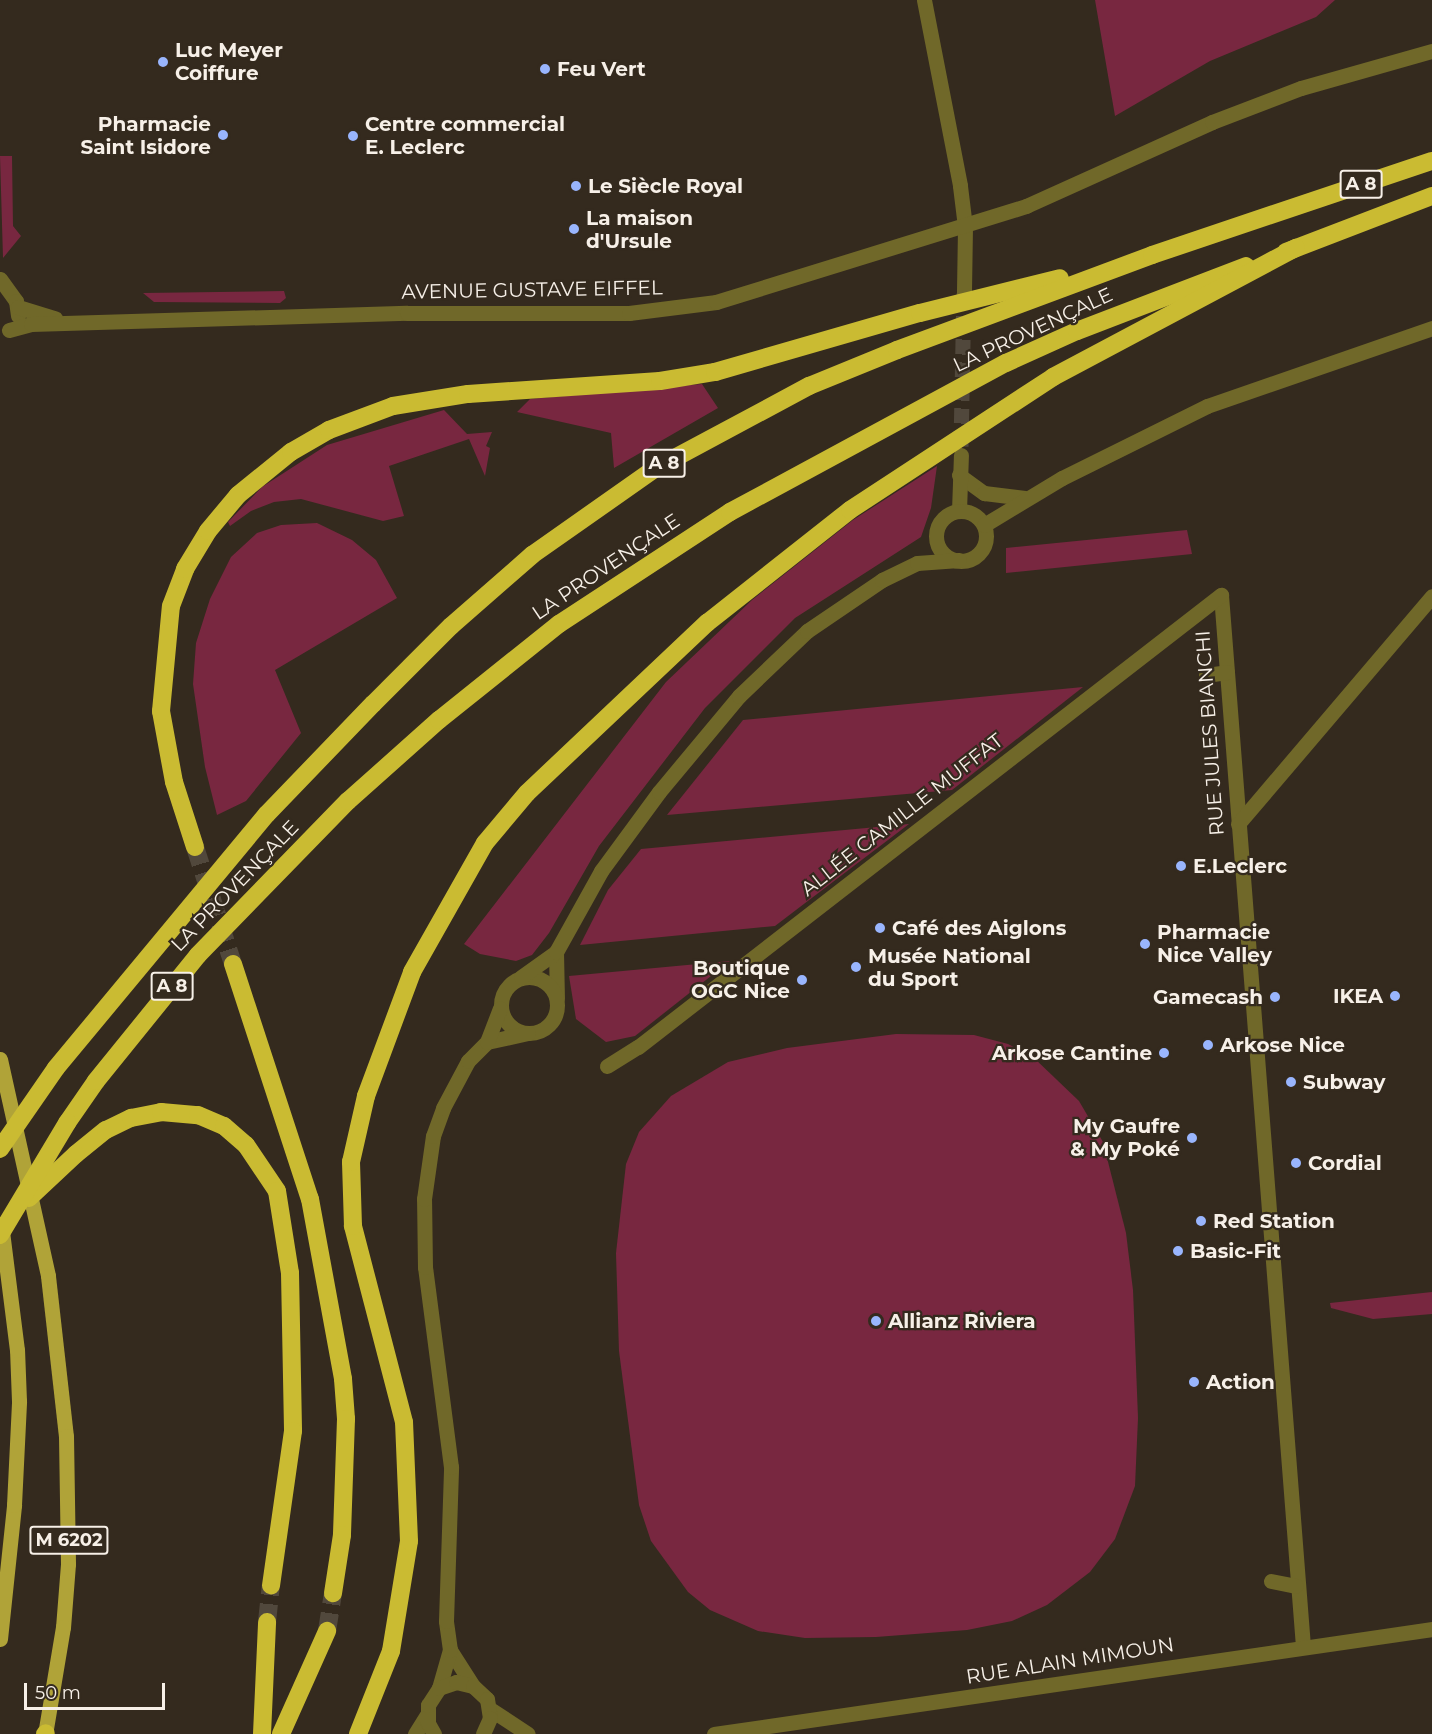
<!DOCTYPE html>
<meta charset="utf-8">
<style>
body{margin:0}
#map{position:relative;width:1432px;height:1734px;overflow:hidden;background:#342a1e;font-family:Montserrat,sans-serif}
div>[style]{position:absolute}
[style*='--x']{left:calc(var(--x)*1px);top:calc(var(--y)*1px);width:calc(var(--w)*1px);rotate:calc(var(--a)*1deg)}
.green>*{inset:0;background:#782740}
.minor-tunnel>*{height:15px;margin-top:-7.5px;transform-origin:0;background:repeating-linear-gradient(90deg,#51483c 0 15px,transparent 0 23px)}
.highway-tunnel>*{height:18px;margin-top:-9px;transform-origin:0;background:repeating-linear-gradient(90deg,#51483c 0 18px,transparent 0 27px)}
.minor>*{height:15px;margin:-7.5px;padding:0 7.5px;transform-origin:7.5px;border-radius:7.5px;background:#706829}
.minor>.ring{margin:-7.5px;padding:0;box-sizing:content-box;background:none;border:15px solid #706829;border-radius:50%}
.major>*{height:15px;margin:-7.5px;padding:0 7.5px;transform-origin:7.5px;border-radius:7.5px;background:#b0a338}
.highway>*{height:18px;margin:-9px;padding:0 9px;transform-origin:9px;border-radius:9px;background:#cabb32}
.highway-bridge>*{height:18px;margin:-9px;padding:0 9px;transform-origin:9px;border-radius:9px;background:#cabb32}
.dots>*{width:16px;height:16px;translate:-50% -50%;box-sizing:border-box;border:3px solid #342a1e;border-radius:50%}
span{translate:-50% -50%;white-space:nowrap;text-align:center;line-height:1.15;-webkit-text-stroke:4.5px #342a1e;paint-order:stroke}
.shield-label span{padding:2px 4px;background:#342a1e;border:2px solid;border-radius:4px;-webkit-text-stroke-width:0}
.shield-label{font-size:18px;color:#f7f0e8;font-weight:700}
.poi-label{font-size:20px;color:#f7f0e8;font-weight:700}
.left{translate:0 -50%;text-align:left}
.right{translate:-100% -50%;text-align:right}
.street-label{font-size:20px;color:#f7f0e8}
.scale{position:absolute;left:24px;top:1683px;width:141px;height:27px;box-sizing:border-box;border:3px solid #f7f0e8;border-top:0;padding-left:8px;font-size:18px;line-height:21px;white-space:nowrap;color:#f7f0e8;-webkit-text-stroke:4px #342a1e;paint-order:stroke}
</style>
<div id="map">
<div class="green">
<div style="clip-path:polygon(1095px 0,1335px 0,1316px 17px,1210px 61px,1115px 116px)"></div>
<div style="clip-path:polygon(0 156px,12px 156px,13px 226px,21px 236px,3px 258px)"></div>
<div style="clip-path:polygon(284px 291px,286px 298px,280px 303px,154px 302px,143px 293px)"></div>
<div style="clip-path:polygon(702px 384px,718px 408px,614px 468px,611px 433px,517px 412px,530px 399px)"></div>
<div style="clip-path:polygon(444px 410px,467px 434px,492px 432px,486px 446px,490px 448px,485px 476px,469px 439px,389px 466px,404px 516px,383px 521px,301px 499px,274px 502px,251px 511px,230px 526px,228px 522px,262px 487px,327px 445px)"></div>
<div style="clip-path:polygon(937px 466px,931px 508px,921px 537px,795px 618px,705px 708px,599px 846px,549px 933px,532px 955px,516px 961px,480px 954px,464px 944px,666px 682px,752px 600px,853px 520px)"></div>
<div style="clip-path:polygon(317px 523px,352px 540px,376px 560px,397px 598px,275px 670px,301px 733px,246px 801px,217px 815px,205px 767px,193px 684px,196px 643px,210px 599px,231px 557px,257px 533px,281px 525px)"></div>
<div style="clip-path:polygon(1187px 530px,1192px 554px,1006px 573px,1006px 548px)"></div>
<div style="clip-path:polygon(1083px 687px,952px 790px,667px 815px,743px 720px)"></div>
<div style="clip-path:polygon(909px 824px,775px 926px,580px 945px,608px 890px,641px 849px)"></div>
<div style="clip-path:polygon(730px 961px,635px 1036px,606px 1042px,576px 1019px,569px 976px)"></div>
<div style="clip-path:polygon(896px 1034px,974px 1035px,1008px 1044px,1033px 1057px,1079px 1101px,1103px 1142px,1126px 1233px,1133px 1290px,1138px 1418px,1135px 1486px,1115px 1539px,1090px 1572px,1047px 1605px,1012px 1621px,967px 1630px,876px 1637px,805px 1638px,758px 1631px,710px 1610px,688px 1592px,651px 1541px,639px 1505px,619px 1351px,616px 1253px,626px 1164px,639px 1132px,671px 1096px,728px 1062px,787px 1048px)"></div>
<div style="clip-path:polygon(1432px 1292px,1432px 1314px,1373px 1319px,1331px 1308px,1330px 1303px)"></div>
</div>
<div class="minor-tunnel">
<div style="--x:961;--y:446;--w:153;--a:-88.9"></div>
</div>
<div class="highway-tunnel">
<div style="--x:195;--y:847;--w:123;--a:72"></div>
<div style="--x:267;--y:1622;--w:37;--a:-84"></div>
<div style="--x:327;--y:1631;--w:38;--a:-81"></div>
</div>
<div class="minor">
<div style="--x:924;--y:0;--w:189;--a:79"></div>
<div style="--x:960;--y:186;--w:41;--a:83"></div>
<div style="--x:965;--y:227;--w:66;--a:90.9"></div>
<div style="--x:0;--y:279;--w:27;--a:54"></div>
<div style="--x:16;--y:301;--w:15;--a:82"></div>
<div style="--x:18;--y:307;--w:39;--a:17"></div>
<div style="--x:9;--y:330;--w:23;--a:-15"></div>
<div style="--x:31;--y:324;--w:376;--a:-1.7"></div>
<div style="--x:407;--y:313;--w:222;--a:0"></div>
<div style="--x:629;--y:313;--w:88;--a:-7.2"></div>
<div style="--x:716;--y:302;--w:325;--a:-17.2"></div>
<div style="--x:1026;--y:206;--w:204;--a:-24.3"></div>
<div style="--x:1212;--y:122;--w:95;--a:-20.9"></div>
<div style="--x:1301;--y:88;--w:136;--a:-15.8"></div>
<div style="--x:959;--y:475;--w:31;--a:36"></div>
<div style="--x:984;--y:493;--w:41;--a:7"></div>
<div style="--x:959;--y:511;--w:56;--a:-88"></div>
<div class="ring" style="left:936px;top:511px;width:35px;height:35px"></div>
<div style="--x:984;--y:525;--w:91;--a:-31.1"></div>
<div style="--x:1062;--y:478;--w:162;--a:-26.4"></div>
<div style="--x:1207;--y:406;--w:238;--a:-19.1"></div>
<div style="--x:1221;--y:595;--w:1054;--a:85.54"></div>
<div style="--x:1206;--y:675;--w:21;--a:-8"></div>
<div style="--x:1238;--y:824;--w:299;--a:-49.6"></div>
<div style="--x:556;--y:952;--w:46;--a:88.8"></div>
<div class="ring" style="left:501px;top:977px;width:41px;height:41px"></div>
<div style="--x:521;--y:977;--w:43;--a:-35.5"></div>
<div style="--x:556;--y:952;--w:93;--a:-60.9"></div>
<div style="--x:601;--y:871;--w:98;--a:-53.7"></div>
<div style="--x:659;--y:792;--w:125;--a:-50.2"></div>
<div style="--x:739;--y:696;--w:94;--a:-43.7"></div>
<div style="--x:807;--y:631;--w:91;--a:-34.2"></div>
<div style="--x:882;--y:580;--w:39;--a:-26"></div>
<div style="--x:917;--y:563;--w:42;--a:-4.1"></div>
<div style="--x:487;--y:1042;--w:42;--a:-12.4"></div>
<div style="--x:607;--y:1066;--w:36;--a:-32"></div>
<div style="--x:638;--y:1047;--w:738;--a:-37.79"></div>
<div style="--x:1271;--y:1581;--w:25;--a:11"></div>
<div style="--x:450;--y:1650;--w:43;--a:57.4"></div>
<div style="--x:439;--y:1688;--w:40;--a:-74"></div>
<div style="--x:450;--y:1650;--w:29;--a:-98"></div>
<div style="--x:446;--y:1621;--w:154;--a:-88.1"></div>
<div style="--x:451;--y:1467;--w:202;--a:-97.4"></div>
<div style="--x:425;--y:1267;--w:68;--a:-90.8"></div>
<div style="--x:424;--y:1199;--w:64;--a:-81.9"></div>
<div style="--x:433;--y:1136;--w:30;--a:-70"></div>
<div style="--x:443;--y:1108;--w:53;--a:-62"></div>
<div style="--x:468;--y:1061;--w:27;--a:-45"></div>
<div style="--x:487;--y:1042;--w:36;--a:-69"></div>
<div style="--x:490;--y:1709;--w:45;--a:33.3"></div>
<div style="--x:415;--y:1734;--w:22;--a:-58"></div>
<div style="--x:434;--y:1734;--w:13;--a:-119"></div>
<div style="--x:428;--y:1723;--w:18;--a:-90"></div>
<div style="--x:428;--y:1705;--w:20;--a:-57"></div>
<div style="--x:439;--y:1688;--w:18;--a:-19"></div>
<div style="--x:456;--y:1682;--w:17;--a:13"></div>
<div style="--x:473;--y:1686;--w:19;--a:43"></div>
<div style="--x:487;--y:1699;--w:19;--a:81"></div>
<div style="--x:490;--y:1718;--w:17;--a:114"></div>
<div style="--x:714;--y:1734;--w:726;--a:-8.32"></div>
</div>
<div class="major">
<div style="--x:0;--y:1059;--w:222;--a:77.5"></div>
<div style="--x:48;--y:1276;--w:161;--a:83.6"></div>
<div style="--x:66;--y:1436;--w:128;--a:89.1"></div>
<div style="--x:68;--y:1564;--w:63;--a:94.5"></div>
<div style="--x:63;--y:1627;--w:109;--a:99.5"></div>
<div style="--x:0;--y:1639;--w:135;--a:-84"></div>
<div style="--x:14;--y:1505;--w:104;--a:-87.2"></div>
<div style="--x:19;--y:1401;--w:51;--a:-92.2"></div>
<div style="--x:17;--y:1350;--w:127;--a:-97.2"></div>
</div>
<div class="highway">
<div style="--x:1286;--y:252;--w:156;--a:-21"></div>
<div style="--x:195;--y:847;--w:68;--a:-107.9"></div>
<div style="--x:174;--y:782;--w:72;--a:-100.4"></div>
<div style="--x:161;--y:711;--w:105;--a:-84.6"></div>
<div style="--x:171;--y:606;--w:40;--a:-69"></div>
<div style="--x:185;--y:569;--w:44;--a:-58.8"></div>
<div style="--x:208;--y:531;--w:47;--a:-50.2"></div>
<div style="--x:238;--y:495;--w:68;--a:-39.1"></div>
<div style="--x:291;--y:452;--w:44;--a:-30.1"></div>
<div style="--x:329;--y:430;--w:68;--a:-20.6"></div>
<div style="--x:393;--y:406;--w:76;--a:-9.1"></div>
<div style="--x:468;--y:394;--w:192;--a:-3.9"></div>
<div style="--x:660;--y:381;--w:56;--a:-9.3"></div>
<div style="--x:715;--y:372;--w:213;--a:-16.1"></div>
<div style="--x:920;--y:313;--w:144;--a:-14"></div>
<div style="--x:233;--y:964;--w:247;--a:71.9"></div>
<div style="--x:310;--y:1199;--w:183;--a:79.6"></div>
<div style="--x:343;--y:1379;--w:40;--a:85.7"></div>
<div style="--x:346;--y:1419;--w:116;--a:92"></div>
<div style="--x:342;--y:1535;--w:59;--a:98.8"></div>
<div style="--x:56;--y:1068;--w:330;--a:-50.3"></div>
<div style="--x:267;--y:814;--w:153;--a:-46.1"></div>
<div style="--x:373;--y:704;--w:110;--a:-45"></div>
<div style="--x:451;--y:626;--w:108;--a:-41.2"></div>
<div style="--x:532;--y:555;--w:151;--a:-35.1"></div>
<div style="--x:656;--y:468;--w:174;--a:-28.2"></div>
<div style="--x:809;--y:386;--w:95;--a:-22.2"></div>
<div style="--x:897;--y:350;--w:272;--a:-20.4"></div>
<div style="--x:1152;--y:255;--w:295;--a:-18.6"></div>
<div style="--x:67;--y:1123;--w:51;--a:-55.4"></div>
<div style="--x:96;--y:1081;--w:162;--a:-51"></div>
<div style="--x:198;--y:955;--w:215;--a:-45.8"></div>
<div style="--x:348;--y:801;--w:122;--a:-41.7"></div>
<div style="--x:439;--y:720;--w:154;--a:-38.7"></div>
<div style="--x:559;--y:624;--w:204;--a:-33.2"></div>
<div style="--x:730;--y:512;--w:314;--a:-28.4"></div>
<div style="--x:1006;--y:363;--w:78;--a:-24.3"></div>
<div style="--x:1077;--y:331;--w:181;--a:-21"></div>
<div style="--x:76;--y:1154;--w:38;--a:-39"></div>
<div style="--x:106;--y:1130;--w:28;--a:-26"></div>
<div style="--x:131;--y:1118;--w:31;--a:-11"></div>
<div style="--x:161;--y:1112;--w:37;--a:5"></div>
<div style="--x:198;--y:1115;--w:28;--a:23"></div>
<div style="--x:224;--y:1126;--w:29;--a:41"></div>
<div style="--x:246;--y:1145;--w:55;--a:56"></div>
<div style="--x:277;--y:1191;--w:83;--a:81"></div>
<div style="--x:290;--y:1273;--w:158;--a:88.9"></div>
<div style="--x:293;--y:1431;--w:156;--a:98.1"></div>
<div style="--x:45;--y:1734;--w:1;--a:-45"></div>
<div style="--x:262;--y:1734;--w:112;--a:-87.4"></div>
<div style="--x:281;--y:1734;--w:113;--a:-65.9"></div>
<div style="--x:358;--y:1734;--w:89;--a:-68.3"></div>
<div style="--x:391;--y:1651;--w:111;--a:-80.7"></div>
<div style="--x:409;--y:1541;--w:119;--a:-92.4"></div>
<div style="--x:404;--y:1422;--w:203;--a:-104.6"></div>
<div style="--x:353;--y:1226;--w:64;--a:-91.8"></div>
<div style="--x:351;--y:1162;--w:68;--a:-77.2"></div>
<div style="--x:366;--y:1096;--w:132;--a:-69.6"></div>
<div style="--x:412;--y:972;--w:148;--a:-60.5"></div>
<div style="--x:485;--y:843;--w:65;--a:-50"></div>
<div style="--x:527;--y:793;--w:248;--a:-43.4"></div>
<div style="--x:707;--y:623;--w:182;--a:-38.3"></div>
<div style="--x:850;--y:510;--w:243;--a:-33.2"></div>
<div style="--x:1053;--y:377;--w:275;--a:-28"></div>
</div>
<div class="highway-bridge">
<div style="--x:0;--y:1149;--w:98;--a:-55.3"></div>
<div style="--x:29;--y:1198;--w:64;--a:-43.1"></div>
<div style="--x:0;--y:1235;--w:131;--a:-59.1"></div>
</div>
<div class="dots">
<div style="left:163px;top:62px;background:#99b5fd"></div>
<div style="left:545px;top:69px;background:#99b5fd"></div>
<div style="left:223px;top:135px;background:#99b5fd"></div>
<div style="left:353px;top:136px;background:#99b5fd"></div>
<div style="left:576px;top:186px;background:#99b5fd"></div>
<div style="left:574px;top:229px;background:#99b5fd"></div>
<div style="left:1181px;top:866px;background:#99b5fd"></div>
<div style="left:880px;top:928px;background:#99b5fd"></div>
<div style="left:1145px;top:944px;background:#99b5fd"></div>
<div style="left:856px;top:967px;background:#99b5fd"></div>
<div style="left:802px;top:980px;background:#99b5fd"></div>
<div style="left:1395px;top:996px;background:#99b5fd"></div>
<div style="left:1275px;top:997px;background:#99b5fd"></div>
<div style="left:1208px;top:1045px;background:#99b5fd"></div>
<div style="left:1164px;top:1053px;background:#99b5fd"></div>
<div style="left:1291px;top:1082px;background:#99b5fd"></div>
<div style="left:1192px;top:1138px;background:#99b5fd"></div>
<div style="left:1296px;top:1163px;background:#99b5fd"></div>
<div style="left:1201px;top:1221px;background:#99b5fd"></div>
<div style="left:1178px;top:1251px;background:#99b5fd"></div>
<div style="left:876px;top:1321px;background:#99b5fd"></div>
<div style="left:1194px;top:1382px;background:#99b5fd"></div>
</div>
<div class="shield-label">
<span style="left:1361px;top:184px">A 8</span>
<span style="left:664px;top:463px">A 8</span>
<span style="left:172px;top:986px">A 8</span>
<span style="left:69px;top:1540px">M 6202</span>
</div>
<div class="poi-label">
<span class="left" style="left:175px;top:62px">Luc Meyer<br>Coiffure</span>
<span class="left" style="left:557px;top:69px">Feu Vert</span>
<span class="right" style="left:211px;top:136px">Pharmacie<br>Saint Isidore</span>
<span class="left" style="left:365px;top:136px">Centre commercial<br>E. Leclerc</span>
<span class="left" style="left:588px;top:186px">Le Siècle Royal</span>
<span class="left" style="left:586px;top:230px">La maison<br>d'Ursule</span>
<span class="left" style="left:1193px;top:866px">E.Leclerc</span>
<span class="left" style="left:892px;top:928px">Café des Aiglons</span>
<span class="left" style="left:1157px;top:944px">Pharmacie<br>Nice Valley</span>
<span class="left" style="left:868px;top:968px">Musée National<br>du Sport</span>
<span class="right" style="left:790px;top:980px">Boutique<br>OGC Nice</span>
<span class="right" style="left:1383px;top:996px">IKEA</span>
<span class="right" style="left:1263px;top:997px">Gamecash</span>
<span class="left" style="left:1220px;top:1045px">Arkose Nice</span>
<span class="right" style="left:1152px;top:1053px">Arkose Cantine</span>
<span class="left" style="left:1303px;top:1082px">Subway</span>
<span class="right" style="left:1180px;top:1138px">My Gaufre<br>&amp; My Poké</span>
<span class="left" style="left:1308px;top:1163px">Cordial</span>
<span class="left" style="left:1213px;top:1221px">Red Station</span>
<span class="left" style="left:1190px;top:1251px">Basic-Fit</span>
<span class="left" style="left:888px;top:1321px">Allianz Riviera</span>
<span class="left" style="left:1206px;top:1382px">Action</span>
</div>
<div class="street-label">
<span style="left:532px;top:290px;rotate:-1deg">AVENUE GUSTAVE EIFFEL</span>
<span style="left:1033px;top:330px;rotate:-25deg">LA PROVENÇALE</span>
<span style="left:606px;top:567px;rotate:-34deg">LA PROVENÇALE</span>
<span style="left:1210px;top:733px;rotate:-94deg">RUE JULES BIANCHI</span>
<span style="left:902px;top:815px;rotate:-38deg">ALLÉE CAMILLE MUFFAT</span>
<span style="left:235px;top:886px;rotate:-46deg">LA PROVENÇALE</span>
<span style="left:1070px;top:1661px;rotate:-9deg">RUE ALAIN MIMOUN</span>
</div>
<div class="scale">50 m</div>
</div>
